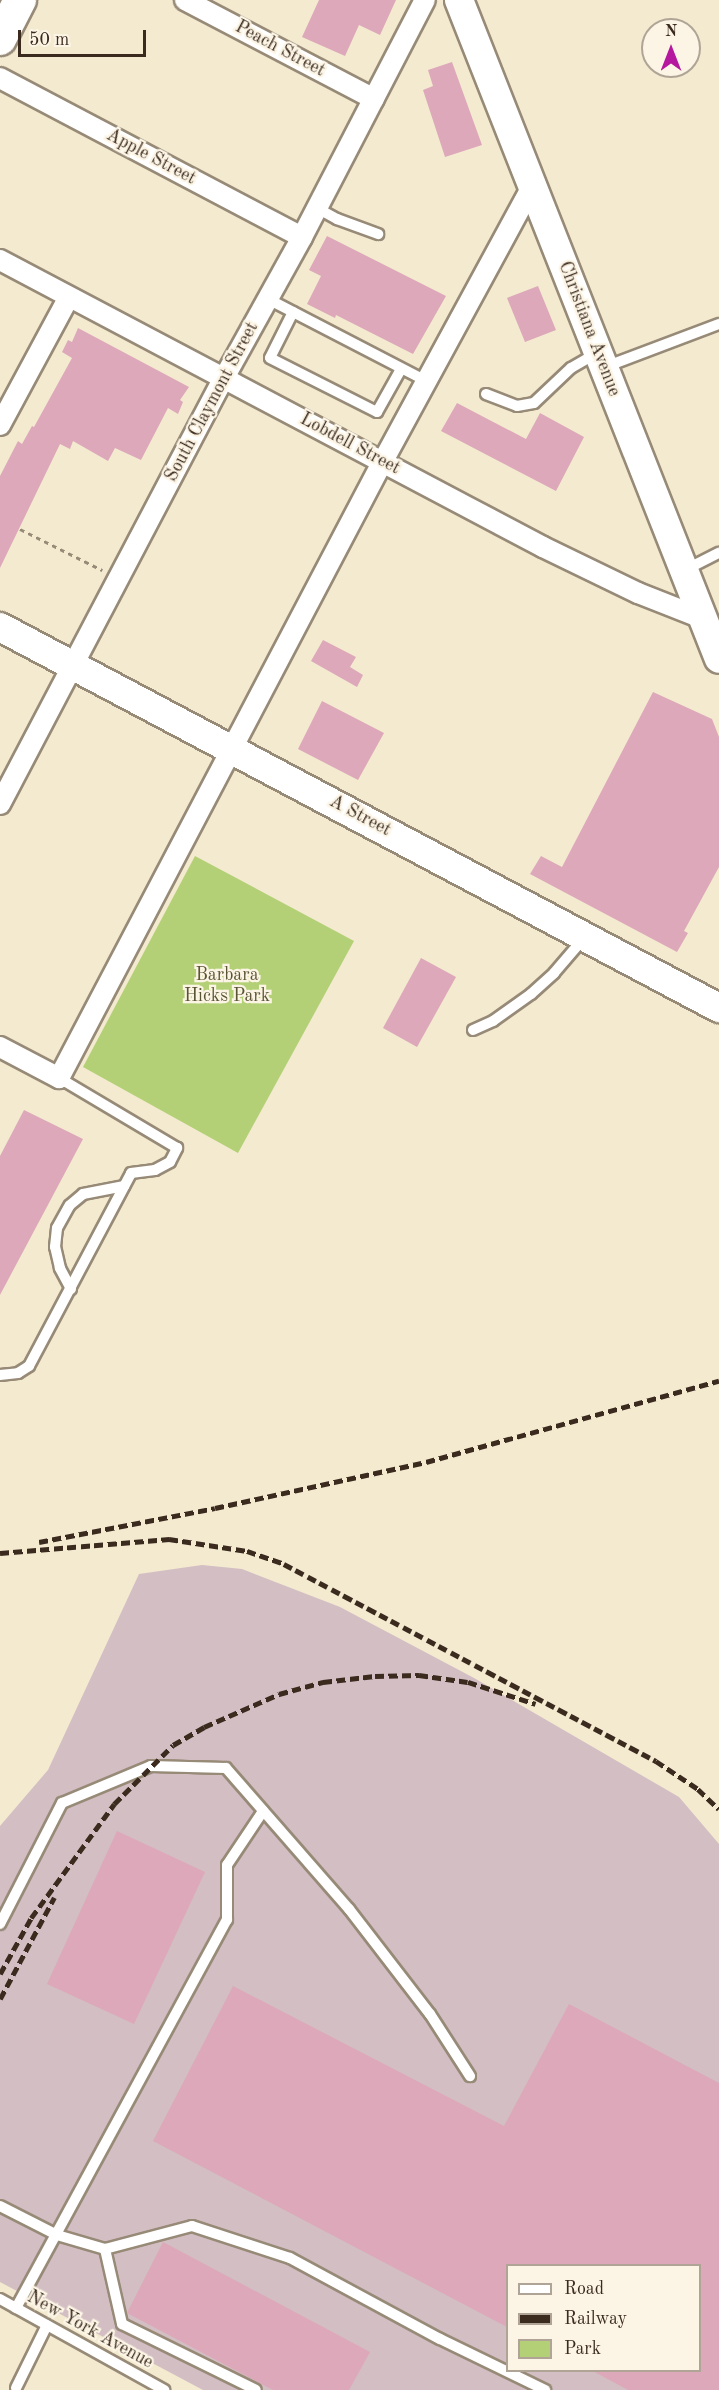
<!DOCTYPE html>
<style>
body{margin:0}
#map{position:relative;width:719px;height:2390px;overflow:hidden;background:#f3ead0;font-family:"Old Standard TT",serif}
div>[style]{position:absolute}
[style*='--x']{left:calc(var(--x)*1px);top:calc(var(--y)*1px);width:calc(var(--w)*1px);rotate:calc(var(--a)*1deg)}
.industrial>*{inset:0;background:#d2bec3}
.green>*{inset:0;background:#b4d076}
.building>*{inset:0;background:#dda8b9}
.path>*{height:3px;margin-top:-1.5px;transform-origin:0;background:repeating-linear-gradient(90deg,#978a77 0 4.5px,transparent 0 9px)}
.roads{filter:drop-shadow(2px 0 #978a77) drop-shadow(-2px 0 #978a77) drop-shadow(0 2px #978a77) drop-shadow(0 -2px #978a77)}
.lane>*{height:10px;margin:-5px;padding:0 5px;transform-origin:5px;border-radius:5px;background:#fff}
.street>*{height:20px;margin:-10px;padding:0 10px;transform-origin:10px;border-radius:10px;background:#fff}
.secondary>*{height:28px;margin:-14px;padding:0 14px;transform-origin:14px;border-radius:14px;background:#fff}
.primary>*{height:32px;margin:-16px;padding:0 16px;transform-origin:16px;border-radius:16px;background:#fff}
.rail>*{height:4.5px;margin-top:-2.25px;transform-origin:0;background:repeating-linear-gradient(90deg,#3b2a1e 0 9px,transparent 0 13.5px)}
span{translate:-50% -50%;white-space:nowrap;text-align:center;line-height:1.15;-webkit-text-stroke:4.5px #fcf5e5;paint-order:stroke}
.street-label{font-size:18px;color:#3b2a1e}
.park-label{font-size:18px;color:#595434}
.legend{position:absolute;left:506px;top:2264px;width:195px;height:108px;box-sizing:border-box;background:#fcf5e5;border:2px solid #afa495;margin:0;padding:8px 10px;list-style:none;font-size:18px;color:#3b2a1e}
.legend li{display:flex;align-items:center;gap:12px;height:30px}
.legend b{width:30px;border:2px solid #afa495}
.north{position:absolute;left:641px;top:18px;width:60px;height:60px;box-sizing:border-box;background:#fcf5e5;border:2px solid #afa495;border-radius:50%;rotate:0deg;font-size:16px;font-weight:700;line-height:24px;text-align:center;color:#3b2a1e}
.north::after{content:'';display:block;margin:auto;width:21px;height:27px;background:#b5179e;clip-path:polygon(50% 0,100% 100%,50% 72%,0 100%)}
.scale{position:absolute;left:18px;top:30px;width:128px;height:27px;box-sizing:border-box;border:3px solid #3b2a1e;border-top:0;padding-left:8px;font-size:18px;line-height:21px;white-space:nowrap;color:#3b2a1e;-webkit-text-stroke:4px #fcf5e5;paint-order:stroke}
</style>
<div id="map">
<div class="industrial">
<div style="clip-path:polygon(evenodd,202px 1565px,242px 1569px,340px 1607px,474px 1678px,679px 1797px,719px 1844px,719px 2390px,203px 2390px,0 2282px,0 1826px,48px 1770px,139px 1574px,202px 1565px,508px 2266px,700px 2266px,700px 2370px,508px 2370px,508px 2266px)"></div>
</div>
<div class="green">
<div style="clip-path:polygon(195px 856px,354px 941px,238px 1153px,83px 1067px)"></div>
</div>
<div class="building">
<div style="clip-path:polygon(319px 0,396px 0,380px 35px,359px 25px,345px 56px,302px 37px)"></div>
<div style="clip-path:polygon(452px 62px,482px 145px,445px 157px,423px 90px,433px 86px,428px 70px)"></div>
<div style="clip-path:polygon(327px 236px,446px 296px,413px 354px,336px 315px,335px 318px,307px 304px,321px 276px,309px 270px)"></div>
<div style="clip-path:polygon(538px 286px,556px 330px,525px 342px,507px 298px)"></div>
<div style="clip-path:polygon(78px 328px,189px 387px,180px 400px,183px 402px,178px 414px,168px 408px,141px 460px,115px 448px,108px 461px,73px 441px,70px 449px,60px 444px,0 568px,0 476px,18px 441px,22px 444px,32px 426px,34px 427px,72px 358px,62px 352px,68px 340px,72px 342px)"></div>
<div style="clip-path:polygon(457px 403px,526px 439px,540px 413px,584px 437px,556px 491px,441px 431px)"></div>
<div style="clip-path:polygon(323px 640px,356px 657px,350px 667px,363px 675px,357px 687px,311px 661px)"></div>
<div style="clip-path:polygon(653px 692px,712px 719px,719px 737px,719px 867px,684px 931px,688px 933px,677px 952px,530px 874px,541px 856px,562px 867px)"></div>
<div style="clip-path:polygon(322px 701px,384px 733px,358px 780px,298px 749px)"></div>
<div style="clip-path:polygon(421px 958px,456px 977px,417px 1047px,383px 1028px)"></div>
<div style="clip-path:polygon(24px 1110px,83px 1139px,0 1295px,0 1156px)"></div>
<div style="clip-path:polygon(117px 1831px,205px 1872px,134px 2024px,47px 1984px)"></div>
<div style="clip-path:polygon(233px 1986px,504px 2126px,569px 2004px,719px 2083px,719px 2390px,628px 2390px,591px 2370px,699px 2370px,699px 2265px,507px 2265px,507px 2327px,153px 2141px)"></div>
<div style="clip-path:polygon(163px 2242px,370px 2352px,349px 2390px,273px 2390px,127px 2313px)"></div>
</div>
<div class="path">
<div style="--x:20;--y:529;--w:92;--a:26.6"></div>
</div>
<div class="roads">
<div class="lane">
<div style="--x:317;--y:208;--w:23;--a:29"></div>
<div style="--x:337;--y:219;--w:44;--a:20.1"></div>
<div style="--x:268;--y:299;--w:178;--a:27.4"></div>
<div style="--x:293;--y:312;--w:51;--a:116.6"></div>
<div style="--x:270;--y:358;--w:120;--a:26.8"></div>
<div style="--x:377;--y:412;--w:49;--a:-60.8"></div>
<div style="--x:605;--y:367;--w:122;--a:-20.7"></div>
<div style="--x:486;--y:394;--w:33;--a:21"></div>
<div style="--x:517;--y:406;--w:17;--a:-10"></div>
<div style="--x:534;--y:403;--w:51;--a:-43.4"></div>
<div style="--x:571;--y:368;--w:30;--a:-30"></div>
<div style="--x:685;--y:570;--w:38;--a:-27"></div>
<div style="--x:473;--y:1030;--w:22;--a:-24"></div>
<div style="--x:493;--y:1021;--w:47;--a:-35.4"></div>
<div style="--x:531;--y:994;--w:31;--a:-42"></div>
<div style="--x:554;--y:973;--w:48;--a:-49.3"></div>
<div style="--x:71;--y:1289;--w:24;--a:-118"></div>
<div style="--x:60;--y:1268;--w:22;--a:-103"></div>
<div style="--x:55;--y:1247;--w:19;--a:-84"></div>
<div style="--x:57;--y:1228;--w:26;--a:-61"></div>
<div style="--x:70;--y:1205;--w:17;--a:-40"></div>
<div style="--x:83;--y:1194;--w:42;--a:-11"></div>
<div style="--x:0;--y:1375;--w:18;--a:-6"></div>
<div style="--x:18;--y:1373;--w:13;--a:-32"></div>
<div style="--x:29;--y:1366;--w:218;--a:-62.1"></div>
<div style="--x:131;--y:1173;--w:24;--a:-7"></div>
<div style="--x:155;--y:1170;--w:17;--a:-28"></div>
<div style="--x:170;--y:1162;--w:16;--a:-63"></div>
<div style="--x:177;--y:1148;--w:137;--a:-149.3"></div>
<div style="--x:0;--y:1924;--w:136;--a:-62.9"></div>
<div style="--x:62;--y:1803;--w:96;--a:-22.6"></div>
<div style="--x:151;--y:1766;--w:75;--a:1.5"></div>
<div style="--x:226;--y:1768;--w:187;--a:48.9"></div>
<div style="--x:349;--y:1909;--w:133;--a:52.4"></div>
<div style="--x:430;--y:2014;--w:74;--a:57.2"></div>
<div style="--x:0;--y:2206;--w:64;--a:27"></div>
<div style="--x:57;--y:2235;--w:50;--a:16.3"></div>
<div style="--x:105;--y:2249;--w:90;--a:-14.8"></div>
<div style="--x:192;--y:2226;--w:103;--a:18.1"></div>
<div style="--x:290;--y:2258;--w:170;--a:28.4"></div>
<div style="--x:440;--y:2339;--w:117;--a:25.9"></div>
<div style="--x:105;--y:2249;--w:77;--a:77.2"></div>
<div style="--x:122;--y:2324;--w:149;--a:26.2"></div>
<div style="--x:0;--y:2299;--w:188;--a:29"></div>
<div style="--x:16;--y:2308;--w:442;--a:-61.5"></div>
<div style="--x:227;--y:1920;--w:55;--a:-90"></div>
<div style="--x:227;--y:1865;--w:65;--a:-56.3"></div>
<div style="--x:16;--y:2388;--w:70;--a:-63.8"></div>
</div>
<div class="street">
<div style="--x:185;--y:0;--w:213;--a:27.6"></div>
<div style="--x:0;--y:78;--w:341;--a:27.8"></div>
<div style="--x:0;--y:260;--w:614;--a:27.86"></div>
<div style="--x:543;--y:547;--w:106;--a:25.8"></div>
<div style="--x:638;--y:593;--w:71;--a:21.5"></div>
<div style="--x:0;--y:425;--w:145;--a:-61.7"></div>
<div style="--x:0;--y:804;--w:481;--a:-62.3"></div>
<div style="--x:224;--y:378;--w:161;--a:-61"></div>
<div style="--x:302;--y:237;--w:267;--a:-62.6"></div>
<div style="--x:0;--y:1047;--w:67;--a:27.7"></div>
<div style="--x:59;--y:1078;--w:697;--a:-62.3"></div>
<div style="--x:383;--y:461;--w:314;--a:-61.5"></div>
</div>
<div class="secondary">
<div style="--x:459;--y:0;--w:708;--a:68.47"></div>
<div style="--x:0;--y:627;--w:814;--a:27.92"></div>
</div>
<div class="primary">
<div style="--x:0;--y:39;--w:44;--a:-62.9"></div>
</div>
</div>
<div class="rail">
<div style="--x:39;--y:1542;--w:179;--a:-10.9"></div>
<div style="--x:215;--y:1508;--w:216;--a:-12.3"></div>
<div style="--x:426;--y:1462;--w:304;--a:-15.5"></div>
<div style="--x:0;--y:1553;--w:170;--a:-4.7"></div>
<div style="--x:169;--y:1539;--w:79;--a:8.7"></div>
<div style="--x:247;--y:1551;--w:39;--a:19"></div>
<div style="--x:284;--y:1564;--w:421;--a:27.9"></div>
<div style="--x:656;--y:1761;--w:50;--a:33.7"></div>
<div style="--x:698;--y:1789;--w:29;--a:44"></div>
<div style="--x:0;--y:1974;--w:64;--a:-61"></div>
<div style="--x:31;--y:1918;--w:141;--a:-53.9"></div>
<div style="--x:114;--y:1804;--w:83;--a:-45"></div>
<div style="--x:173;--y:1745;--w:36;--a:-30"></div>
<div style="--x:204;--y:1727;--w:82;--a:-23.7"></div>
<div style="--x:279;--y:1694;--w:46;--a:-15.3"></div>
<div style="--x:323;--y:1682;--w:52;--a:-6.6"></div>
<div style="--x:375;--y:1676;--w:44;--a:-1.3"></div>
<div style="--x:419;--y:1675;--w:49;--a:8.1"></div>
<div style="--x:468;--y:1682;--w:71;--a:17.9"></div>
<div style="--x:0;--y:1999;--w:115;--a:-61.9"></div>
</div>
<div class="street-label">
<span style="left:280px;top:49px;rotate:28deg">Peach Street</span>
<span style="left:151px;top:157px;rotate:28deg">Apple Street</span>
<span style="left:589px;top:329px;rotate:69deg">Christiana Avenue</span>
<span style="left:212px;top:402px;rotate:-62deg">South Claymont Street</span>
<span style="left:350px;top:444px;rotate:28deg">Lobdell Street</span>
<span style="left:360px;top:816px;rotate:28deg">A Street</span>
<span style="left:90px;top:2330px;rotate:29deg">New York Avenue</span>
</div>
<div class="park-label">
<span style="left:227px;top:986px">Barbara<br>Hicks Park</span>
</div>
<ul class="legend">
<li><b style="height:8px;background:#fff"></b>Road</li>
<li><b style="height:8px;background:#3b2a1e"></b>Railway</li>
<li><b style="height:16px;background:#b4d076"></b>Park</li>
</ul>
<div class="north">N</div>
<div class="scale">50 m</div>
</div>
